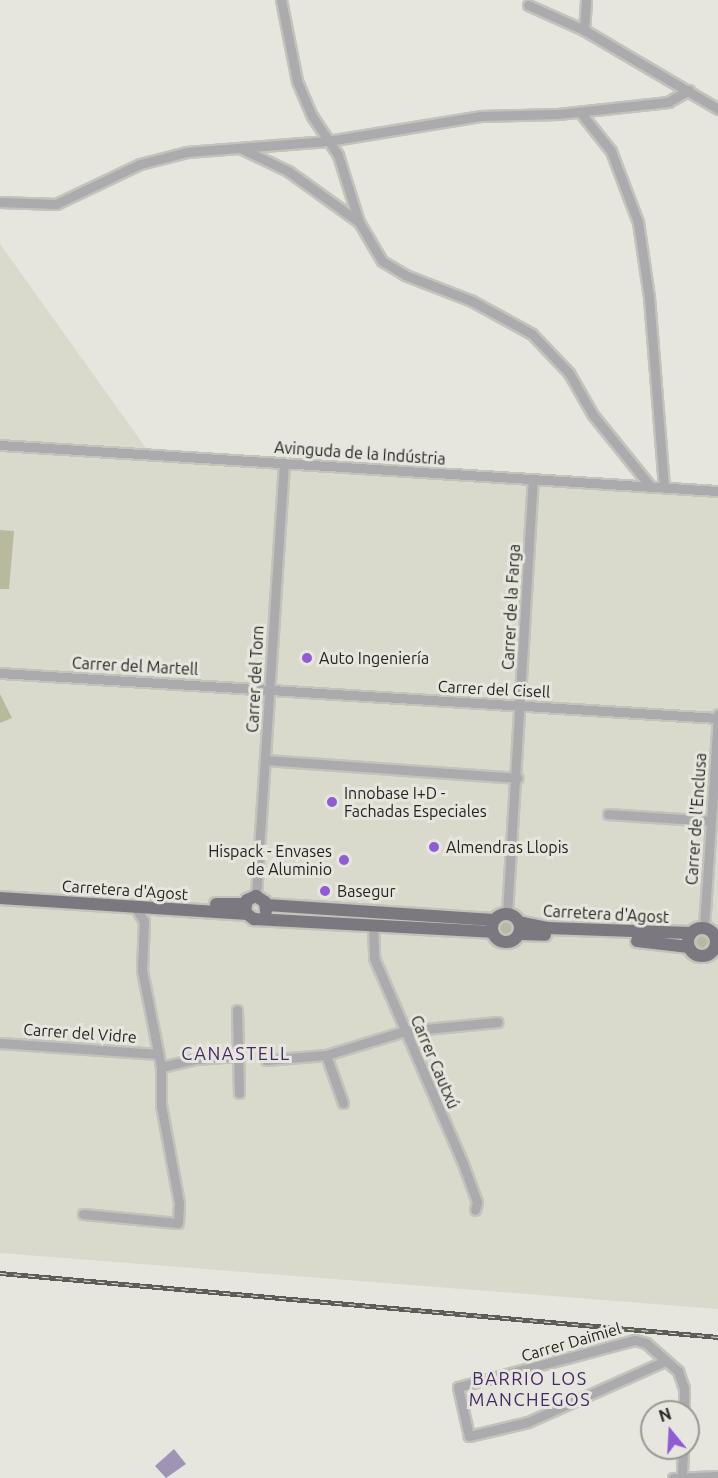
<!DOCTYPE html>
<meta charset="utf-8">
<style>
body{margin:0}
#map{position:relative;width:718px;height:1478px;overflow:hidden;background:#e6e6de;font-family:Ubuntu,sans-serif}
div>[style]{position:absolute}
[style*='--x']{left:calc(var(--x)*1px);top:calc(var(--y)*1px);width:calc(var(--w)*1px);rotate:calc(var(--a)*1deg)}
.built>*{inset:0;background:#d9dacb}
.green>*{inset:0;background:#b9ba9d}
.round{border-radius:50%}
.water>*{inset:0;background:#a094b6}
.roads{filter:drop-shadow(2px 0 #c3c3bc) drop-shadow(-2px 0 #c3c3bc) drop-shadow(0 2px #c3c3bc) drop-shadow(0 -2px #c3c3bc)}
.minor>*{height:9px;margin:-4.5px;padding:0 4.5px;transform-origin:4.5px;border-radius:4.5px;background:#abaaad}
.major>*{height:12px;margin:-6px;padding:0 6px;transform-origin:6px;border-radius:6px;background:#7b797f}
.major>.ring{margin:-6px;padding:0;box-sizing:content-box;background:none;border:12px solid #7b797f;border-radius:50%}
.rail>*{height:4.5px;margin-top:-2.25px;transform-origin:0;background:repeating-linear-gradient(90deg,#e6e6de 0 7px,#5d5d58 0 14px);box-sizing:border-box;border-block:2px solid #5d5d58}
.dots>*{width:16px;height:16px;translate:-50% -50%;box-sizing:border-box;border:3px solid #e6e6de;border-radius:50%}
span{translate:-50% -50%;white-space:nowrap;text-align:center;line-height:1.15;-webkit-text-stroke:6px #e6e6de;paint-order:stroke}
.street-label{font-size:16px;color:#252522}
.poi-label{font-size:16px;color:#252522}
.left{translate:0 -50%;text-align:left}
.right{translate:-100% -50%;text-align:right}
.neighbourhood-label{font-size:18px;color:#432a64;letter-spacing:1.5px}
.north{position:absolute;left:640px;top:1400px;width:60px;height:60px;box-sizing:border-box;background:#e6e6de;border:2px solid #999993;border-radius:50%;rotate:342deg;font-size:16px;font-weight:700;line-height:24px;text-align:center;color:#252522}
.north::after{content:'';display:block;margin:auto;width:21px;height:27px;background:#905bd3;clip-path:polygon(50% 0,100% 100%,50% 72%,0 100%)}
</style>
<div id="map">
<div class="built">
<div style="clip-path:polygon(0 244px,146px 448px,718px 487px,718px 1309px,0 1253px)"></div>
</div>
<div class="green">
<div style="clip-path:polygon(0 530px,14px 531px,9px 589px,0 589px)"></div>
<div style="clip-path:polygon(0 694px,12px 718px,0 723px)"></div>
<div class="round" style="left:497px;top:919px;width:18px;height:18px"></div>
<div class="round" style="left:694px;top:933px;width:18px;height:18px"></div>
</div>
<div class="water">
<div style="clip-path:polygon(174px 1449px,186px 1464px,166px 1478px,155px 1466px)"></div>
</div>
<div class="roads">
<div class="minor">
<div style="--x:281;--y:0;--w:83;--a:78.8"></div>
<div style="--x:297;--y:81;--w:38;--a:67"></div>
<div style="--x:312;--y:116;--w:47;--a:56.3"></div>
<div style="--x:338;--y:155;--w:70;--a:72.6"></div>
<div style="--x:359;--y:222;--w:45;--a:59.5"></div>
<div style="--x:382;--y:261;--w:27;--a:31"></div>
<div style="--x:405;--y:275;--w:72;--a:21.2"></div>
<div style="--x:472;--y:301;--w:68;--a:28.8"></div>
<div style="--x:532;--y:334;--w:54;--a:46.5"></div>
<div style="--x:569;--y:373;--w:48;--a:60.3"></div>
<div style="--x:593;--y:415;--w:91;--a:51.2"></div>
<div style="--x:528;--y:5;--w:61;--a:24.1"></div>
<div style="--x:584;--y:30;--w:156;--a:30.5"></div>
<div style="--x:584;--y:30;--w:30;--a:-86"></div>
<div style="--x:580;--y:112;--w:50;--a:51.5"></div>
<div style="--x:611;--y:151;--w:76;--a:69.2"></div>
<div style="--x:638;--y:222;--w:76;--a:81.7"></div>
<div style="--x:649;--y:297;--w:190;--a:85.5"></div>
<div style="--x:242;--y:149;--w:51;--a:25.6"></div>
<div style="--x:288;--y:171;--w:87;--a:35.7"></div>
<div style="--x:0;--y:202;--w:56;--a:2"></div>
<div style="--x:56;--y:204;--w:93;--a:-25.5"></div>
<div style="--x:140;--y:164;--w:49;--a:-14.3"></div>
<div style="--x:187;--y:152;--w:141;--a:-4.5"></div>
<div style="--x:328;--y:141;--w:154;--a:-9.3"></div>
<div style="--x:480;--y:116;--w:78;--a:-1.5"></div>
<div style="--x:558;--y:114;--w:111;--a:-6.2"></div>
<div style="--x:668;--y:102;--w:24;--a:-30"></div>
<div style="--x:0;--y:445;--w:719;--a:3.67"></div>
<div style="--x:0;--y:673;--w:719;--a:3.59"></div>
<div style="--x:266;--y:760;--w:252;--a:4.1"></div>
<div style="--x:608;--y:814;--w:103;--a:3.9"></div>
<div style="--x:256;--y:896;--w:434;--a:-86.3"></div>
<div style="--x:507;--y:914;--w:435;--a:-86.6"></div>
<div style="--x:373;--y:924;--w:34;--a:88"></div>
<div style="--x:374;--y:958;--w:221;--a:66.6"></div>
<div style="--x:462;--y:1161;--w:44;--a:69.9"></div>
<div style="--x:477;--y:1202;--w:8;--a:104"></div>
<div style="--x:704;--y:927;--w:213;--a:-86.2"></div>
<div style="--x:237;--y:1010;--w:83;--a:88.6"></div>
<div style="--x:0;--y:1043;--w:158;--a:4"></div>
<div style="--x:266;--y:1060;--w:60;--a:-4.8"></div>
<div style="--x:161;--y:1067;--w:36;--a:-13"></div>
<div style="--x:196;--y:1059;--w:42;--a:-4.1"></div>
<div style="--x:343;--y:1103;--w:51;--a:-109.5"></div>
<div style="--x:326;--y:1055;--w:83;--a:-16.9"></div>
<div style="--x:405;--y:1031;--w:93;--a:-5.5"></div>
<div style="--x:83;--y:1214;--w:95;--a:5.4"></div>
<div style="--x:178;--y:1223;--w:20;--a:-87"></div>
<div style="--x:179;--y:1203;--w:100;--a:-100.4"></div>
<div style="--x:161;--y:1105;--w:38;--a:-90"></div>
<div style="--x:161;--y:1067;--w:99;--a:-101.1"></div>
<div style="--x:142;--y:970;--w:49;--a:-87.7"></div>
<div style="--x:144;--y:921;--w:17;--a:-123"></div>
<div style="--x:665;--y:1361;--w:150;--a:156"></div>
<div style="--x:528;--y:1422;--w:61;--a:166.7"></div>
<div style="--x:469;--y:1436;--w:50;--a:-102.7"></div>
<div style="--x:458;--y:1387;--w:183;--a:-14.9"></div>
<div style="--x:635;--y:1340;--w:11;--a:15"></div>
<div style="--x:646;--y:1343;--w:43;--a:41.2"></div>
<div style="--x:678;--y:1371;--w:18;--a:71"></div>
<div style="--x:684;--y:1388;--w:24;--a:90"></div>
<div style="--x:682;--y:1475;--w:27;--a:-88"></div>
<div style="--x:673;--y:1478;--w:45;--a:-2.5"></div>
</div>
<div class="major">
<div style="--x:0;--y:898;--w:248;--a:3.7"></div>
<div style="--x:247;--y:914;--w:9;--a:36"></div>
<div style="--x:254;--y:919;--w:238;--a:3.1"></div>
<div style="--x:216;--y:904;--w:29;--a:0"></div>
<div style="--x:267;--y:905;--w:227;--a:3.8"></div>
<div style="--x:245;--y:911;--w:11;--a:-80"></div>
<div style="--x:247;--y:900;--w:10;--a:-24"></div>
<div style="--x:256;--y:896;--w:11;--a:34"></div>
<div style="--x:265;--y:902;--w:9;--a:84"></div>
<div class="ring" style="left:492px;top:914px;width:16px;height:16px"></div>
<div style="--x:519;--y:922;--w:30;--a:12"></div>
<div style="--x:548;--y:928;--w:142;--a:2"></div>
<div class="ring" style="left:688px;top:928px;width:16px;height:16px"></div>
<div style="--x:520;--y:934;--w:25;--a:2"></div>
<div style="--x:637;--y:941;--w:52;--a:6.6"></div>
</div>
</div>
<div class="rail">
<div style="--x:0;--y:1273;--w:721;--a:5.09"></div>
</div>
<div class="dots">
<div style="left:307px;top:658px;background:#905bd3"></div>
<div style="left:332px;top:802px;background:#905bd3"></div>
<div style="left:434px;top:847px;background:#905bd3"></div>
<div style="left:344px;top:860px;background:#905bd3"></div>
<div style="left:325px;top:891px;background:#905bd3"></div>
</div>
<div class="street-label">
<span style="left:360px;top:453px;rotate:4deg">Avinguda de la Indústria</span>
<span style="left:511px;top:607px;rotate:-87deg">Carrer de la Farga</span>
<span style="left:135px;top:666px;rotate:3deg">Carrer del Martell</span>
<span style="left:255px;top:679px;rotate:-87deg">Carrer del Torn</span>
<span style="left:494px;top:689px;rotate:3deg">Carrer del Cisell</span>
<span style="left:696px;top:819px;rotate:-86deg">Carrer de l'Enclusa</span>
<span style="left:125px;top:890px;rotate:4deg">Carretera d'Agost</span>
<span style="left:606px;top:914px;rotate:3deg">Carretera d'Agost</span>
<span style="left:80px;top:1033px;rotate:4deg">Carrer del Vidre</span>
<span style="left:435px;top:1062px;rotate:67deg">Carrer Cautxú</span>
<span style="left:571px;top:1342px;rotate:-16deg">Carrer Daimiel</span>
</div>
<div class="poi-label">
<span class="left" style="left:319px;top:658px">Auto Ingeniería</span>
<span class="left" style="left:344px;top:802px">Innobase I+D -<br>Fachadas Especiales</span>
<span class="left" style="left:446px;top:847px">Almendras Llopis</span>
<span class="right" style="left:332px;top:860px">Hispack - Envases<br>de Aluminio</span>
<span class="left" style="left:337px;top:891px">Basegur</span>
</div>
<div class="neighbourhood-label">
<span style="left:236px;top:1053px">CANASTELL</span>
<span style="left:530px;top:1389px">BARRIO LOS<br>MANCHEGOS</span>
</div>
<div class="north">N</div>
</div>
